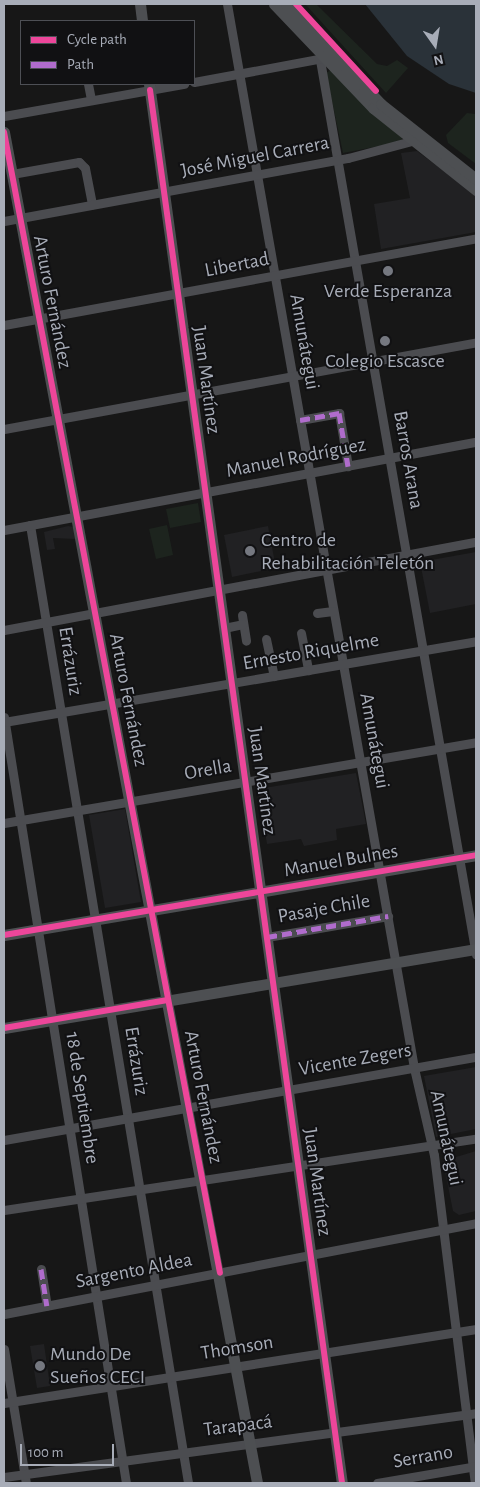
<!DOCTYPE html>
<meta charset="utf-8">
<style>
body{margin:0}
#map{position:relative;width:480px;height:1487px;overflow:hidden;background:#171717;font-family:"Alegreya Sans",sans-serif}
div>[style]{position:absolute}
[style*='--x']{left:calc(var(--x)*1px);top:calc(var(--y)*1px);width:calc(var(--w)*1px);rotate:calc(var(--a)*1deg)}
.built>*{inset:0;background:#212123}
.green>*{inset:0;background:#1d241e}
.water>*{inset:0;background:#2a3239}
.minor>*{height:9px;margin:-4.5px;padding:0 4.5px;transform-origin:4.5px;border-radius:4.5px;background:#4b4c50}
.major>*{height:11px;margin:-5.5px;padding:0 5.5px;transform-origin:5.5px;border-radius:5.5px;background:#4d4f52}
.quiet>*{height:5px;margin-top:-2.5px;transform-origin:0;background:repeating-linear-gradient(90deg,#b06ccc 0 10px,transparent 0 15px)}
.cycleway>*{height:6px;margin:-3px;padding:0 3px;transform-origin:3px;border-radius:3px;background:#ed469a}
.dots>*{width:14px;height:14px;translate:-50% -50%;box-sizing:border-box;border:2px solid #111113;border-radius:50%}
span{translate:-50% -50%;white-space:nowrap;text-align:center;line-height:1.15;-webkit-text-stroke:4px #111113;paint-order:stroke}
.street-label{font-size:20px;color:#a8adb8}
.poi-label{font-size:20px;color:#a8adb8}
.left{translate:0 -50%;text-align:left}
.frame{position:absolute;inset:0;border:5px solid #a8adb8;pointer-events:none}
.legend{position:absolute;left:20px;top:20px;width:175px;height:65px;box-sizing:border-box;background:#111113;border:1px solid #4d4f55;margin:0;padding:6px 9px;list-style:none;font-size:15px;color:#a8adb8}
.legend li{display:flex;align-items:center;gap:10px;height:25px}
.legend b{width:25px;border:1px solid #4d4f55}
.north{position:absolute;left:410px;top:20px;width:50px;height:50px;-webkit-text-stroke:4px #111113;paint-order:stroke;rotate:167deg;font-size:14px;font-weight:700;line-height:20px;text-align:center;color:#a8adb8}
.north::after{content:'';display:block;margin:auto;width:18px;height:22px;background:#a8adb8;clip-path:polygon(50% 0,100% 100%,50% 72%,0 100%)}
.scale{position:absolute;left:20px;top:1444px;width:94px;height:22px;box-sizing:border-box;border:2px solid #a8adb8;border-top:0;padding-left:6px;font-size:15px;line-height:18px;white-space:nowrap;color:#a8adb8;-webkit-text-stroke:4px #111113;paint-order:stroke}
</style>
<div id="map">
<div class="built">
<div style="clip-path:polygon(417px 151px,476px 195px,476px 232px,381px 249px,374px 204px,410px 198px,401px 153px)"></div>
<div style="clip-path:polygon(68px 526px,74px 527px,76px 539px,53px 538px,55px 549px,47px 550px,44px 532px)"></div>
<div style="clip-path:polygon(268px 526px,276px 568px,232px 577px,224px 535px)"></div>
<div style="clip-path:polygon(476px 552px,476px 604px,430px 613px,420px 562px)"></div>
<div style="clip-path:polygon(356px 773px,366px 824px,336px 829px,337px 840px,304px 846px,301px 839px,267px 844px,258px 789px)"></div>
<div style="clip-path:polygon(125px 809px,141px 902px,105px 908px,89px 815px)"></div>
<div style="clip-path:polygon(476px 1067px,476px 1129px,436px 1137px,424px 1076px)"></div>
<div style="clip-path:polygon(476px 1151px,476px 1211px,459px 1215px,453px 1211px,443px 1161px)"></div>
<div style="clip-path:polygon(44px 1344px,50px 1386px,37px 1388px,30px 1346px)"></div>
</div>
<div class="green">
<div style="clip-path:polygon(305px 4px,316px 4px,377px 64px,387px 66px,397px 60px,408px 68px,386px 93px)"></div>
<div style="clip-path:polygon(331px 70px,402px 138px,401px 142px,343px 153px,326px 73px)"></div>
<div style="clip-path:polygon(467px 113px,475px 114px,476px 123px,476px 164px,448px 143px,446px 135px)"></div>
<div style="clip-path:polygon(198px 503px,201px 522px,170px 528px,166px 509px)"></div>
<div style="clip-path:polygon(167px 525px,173px 555px,156px 559px,149px 529px)"></div>
</div>
<div class="water">
<div style="clip-path:polygon(365px 4px,476px 4px,476px 93px,449px 84px,407px 56px)"></div>
</div>
<div class="minor">
<div style="--x:227;--y:4;--w:1080;--a:80.03"></div>
<div style="--x:414;--y:1068;--w:89;--a:77.1"></div>
<div style="--x:434;--y:1155;--w:331;--a:82.9"></div>
<div style="--x:320;--y:60;--w:908;--a:80.11"></div>
<div style="--x:194;--y:82;--w:132;--a:-10.5"></div>
<div style="--x:88;--y:84;--w:16;--a:79"></div>
<div style="--x:4;--y:116;--w:183;--a:-10.1"></div>
<div style="--x:12;--y:174;--w:68;--a:-10.2"></div>
<div style="--x:79;--y:162;--w:8;--a:45"></div>
<div style="--x:85;--y:168;--w:37;--a:79"></div>
<div style="--x:4;--y:221;--w:350;--a:-10.4"></div>
<div style="--x:348;--y:158;--w:73;--a:-15"></div>
<div style="--x:4;--y:325;--w:480;--a:-10.4"></div>
<div style="--x:300;--y:420;--w:40;--a:-10"></div>
<div style="--x:339;--y:413;--w:54;--a:80.4"></div>
<div style="--x:4;--y:429;--w:480;--a:-10.4"></div>
<div style="--x:30;--y:525;--w:971;--a:80.63"></div>
<div style="--x:4;--y:530;--w:480;--a:-10.6"></div>
<div style="--x:317;--y:613;--w:16;--a:-7"></div>
<div style="--x:242;--y:615;--w:26;--a:81"></div>
<div style="--x:224;--y:628;--w:19;--a:-12"></div>
<div style="--x:4;--y:630;--w:480;--a:-10.6"></div>
<div style="--x:301;--y:633;--w:38;--a:79"></div>
<div style="--x:266;--y:639;--w:38;--a:78"></div>
<div style="--x:4;--y:717;--w:776;--a:80.95"></div>
<div style="--x:4;--y:722;--w:479;--a:-9.7"></div>
<div style="--x:4;--y:823;--w:479;--a:-9.7"></div>
<div style="--x:267;--y:937;--w:123;--a:-9.8"></div>
<div style="--x:4;--y:1140;--w:479;--a:-10"></div>
<div style="--x:4;--y:1210;--w:477;--a:-8.6"></div>
<div style="--x:41;--y:1269;--w:37;--a:81"></div>
<div style="--x:4;--y:1314;--w:481;--a:-10.9"></div>
<div style="--x:4;--y:1349;--w:136;--a:80.7"></div>
<div style="--x:4;--y:1403;--w:478;--a:-8.9"></div>
<div style="--x:4;--y:1477;--w:476;--a:-7.7"></div>
<div style="--x:377;--y:1483;--w:100;--a:-9.7"></div>
</div>
<div class="major">
<div style="--x:140;--y:4;--w:17;--a:83"></div>
<div style="--x:274;--y:4;--w:144;--a:46.4"></div>
<div style="--x:373;--y:108;--w:132;--a:38.5"></div>
<div style="--x:286;--y:4;--w:138;--a:46.5"></div>
<div style="--x:381;--y:104;--w:121;--a:38.3"></div>
<div style="--x:149;--y:84;--w:1412;--a:82.15"></div>
<div style="--x:4;--y:132;--w:1374;--a:79.39"></div>
<div style="--x:4;--y:935;--w:479;--a:-9.6"></div>
<div style="--x:4;--y:1028;--w:479;--a:-9.5"></div>
</div>
<div class="quiet">
<div style="--x:300;--y:420;--w:40;--a:-10"></div>
<div style="--x:339;--y:413;--w:54;--a:80.4"></div>
<div style="--x:267;--y:937;--w:123;--a:-9.8"></div>
<div style="--x:41;--y:1269;--w:37;--a:81"></div>
</div>
<div class="cycleway">
<div style="--x:296;--y:4;--w:118;--a:47.4"></div>
<div style="--x:150;--y:90;--w:1406;--a:82.15"></div>
<div style="--x:4;--y:132;--w:1161;--a:79.28"></div>
<div style="--x:4;--y:935;--w:479;--a:-9.6"></div>
<div style="--x:4;--y:1028;--w:166;--a:-9.7"></div>
</div>
<div class="dots">
<div style="left:388px;top:271px;background:#757880"></div>
<div style="left:385px;top:341px;background:#757880"></div>
<div style="left:250px;top:551px;background:#757880"></div>
<div style="left:40px;top:1366px;background:#757880"></div>
</div>
<div class="street-label">
<span style="left:255px;top:157px;rotate:-11deg">José Miguel Carrera</span>
<span style="left:237px;top:265px;rotate:-11deg">Libertad</span>
<span style="left:52px;top:302px;rotate:79deg">Arturo Fernández</span>
<span style="left:304px;top:342px;rotate:80deg">Amunátegui</span>
<span style="left:206px;top:380px;rotate:82deg">Juan Martínez</span>
<span style="left:296px;top:458px;rotate:-11deg">Manuel Rodríguez</span>
<span style="left:408px;top:460px;rotate:80deg">Barros Arana</span>
<span style="left:311px;top:652px;rotate:-10deg">Ernesto Riquelme</span>
<span style="left:70px;top:661px;rotate:81deg">Errázuriz</span>
<span style="left:128px;top:700px;rotate:79deg">Arturo Fernández</span>
<span style="left:374px;top:741px;rotate:80deg">Amunátegui</span>
<span style="left:208px;top:770px;rotate:-10deg">Orella</span>
<span style="left:262px;top:781px;rotate:82deg">Juan Martínez</span>
<span style="left:341px;top:861px;rotate:-10deg">Manuel Bulnes</span>
<span style="left:324px;top:909px;rotate:-10deg">Pasaje Chile</span>
<span style="left:355px;top:1060px;rotate:-10deg">Vicente Zegers</span>
<span style="left:136px;top:1061px;rotate:81deg">Errázuriz</span>
<span style="left:203px;top:1097px;rotate:79deg">Arturo Fernández</span>
<span style="left:82px;top:1098px;rotate:81deg">18 de Septiembre</span>
<span style="left:446px;top:1138px;rotate:78deg">Amunátegui</span>
<span style="left:317px;top:1182px;rotate:82deg">Juan Martínez</span>
<span style="left:134px;top:1271px;rotate:-11deg">Sargento Aldea</span>
<span style="left:237px;top:1348px;rotate:-9deg">Thomson</span>
<span style="left:238px;top:1426px;rotate:-7deg">Tarapacá</span>
<span style="left:423px;top:1457px;rotate:-10deg">Serrano</span>
</div>
<div class="poi-label">
<span style="left:388px;top:291px">Verde Esperanza</span>
<span style="left:385px;top:361px">Colegio Escasce</span>
<span class="left" style="left:261px;top:552px">Centro de<br>Rehabilitación Teletón</span>
<span class="left" style="left:50px;top:1366px">Mundo De<br>Sueños CECI</span>
</div>
<div class="frame"></div>
<ul class="legend">
<li><b style="height:6px;background:#ed469a"></b>Cycle path</li>
<li><b style="height:6px;background:#b06ccc"></b>Path</li>
</ul>
<div class="north">N</div>
<div class="scale">100 m</div>
</div>
